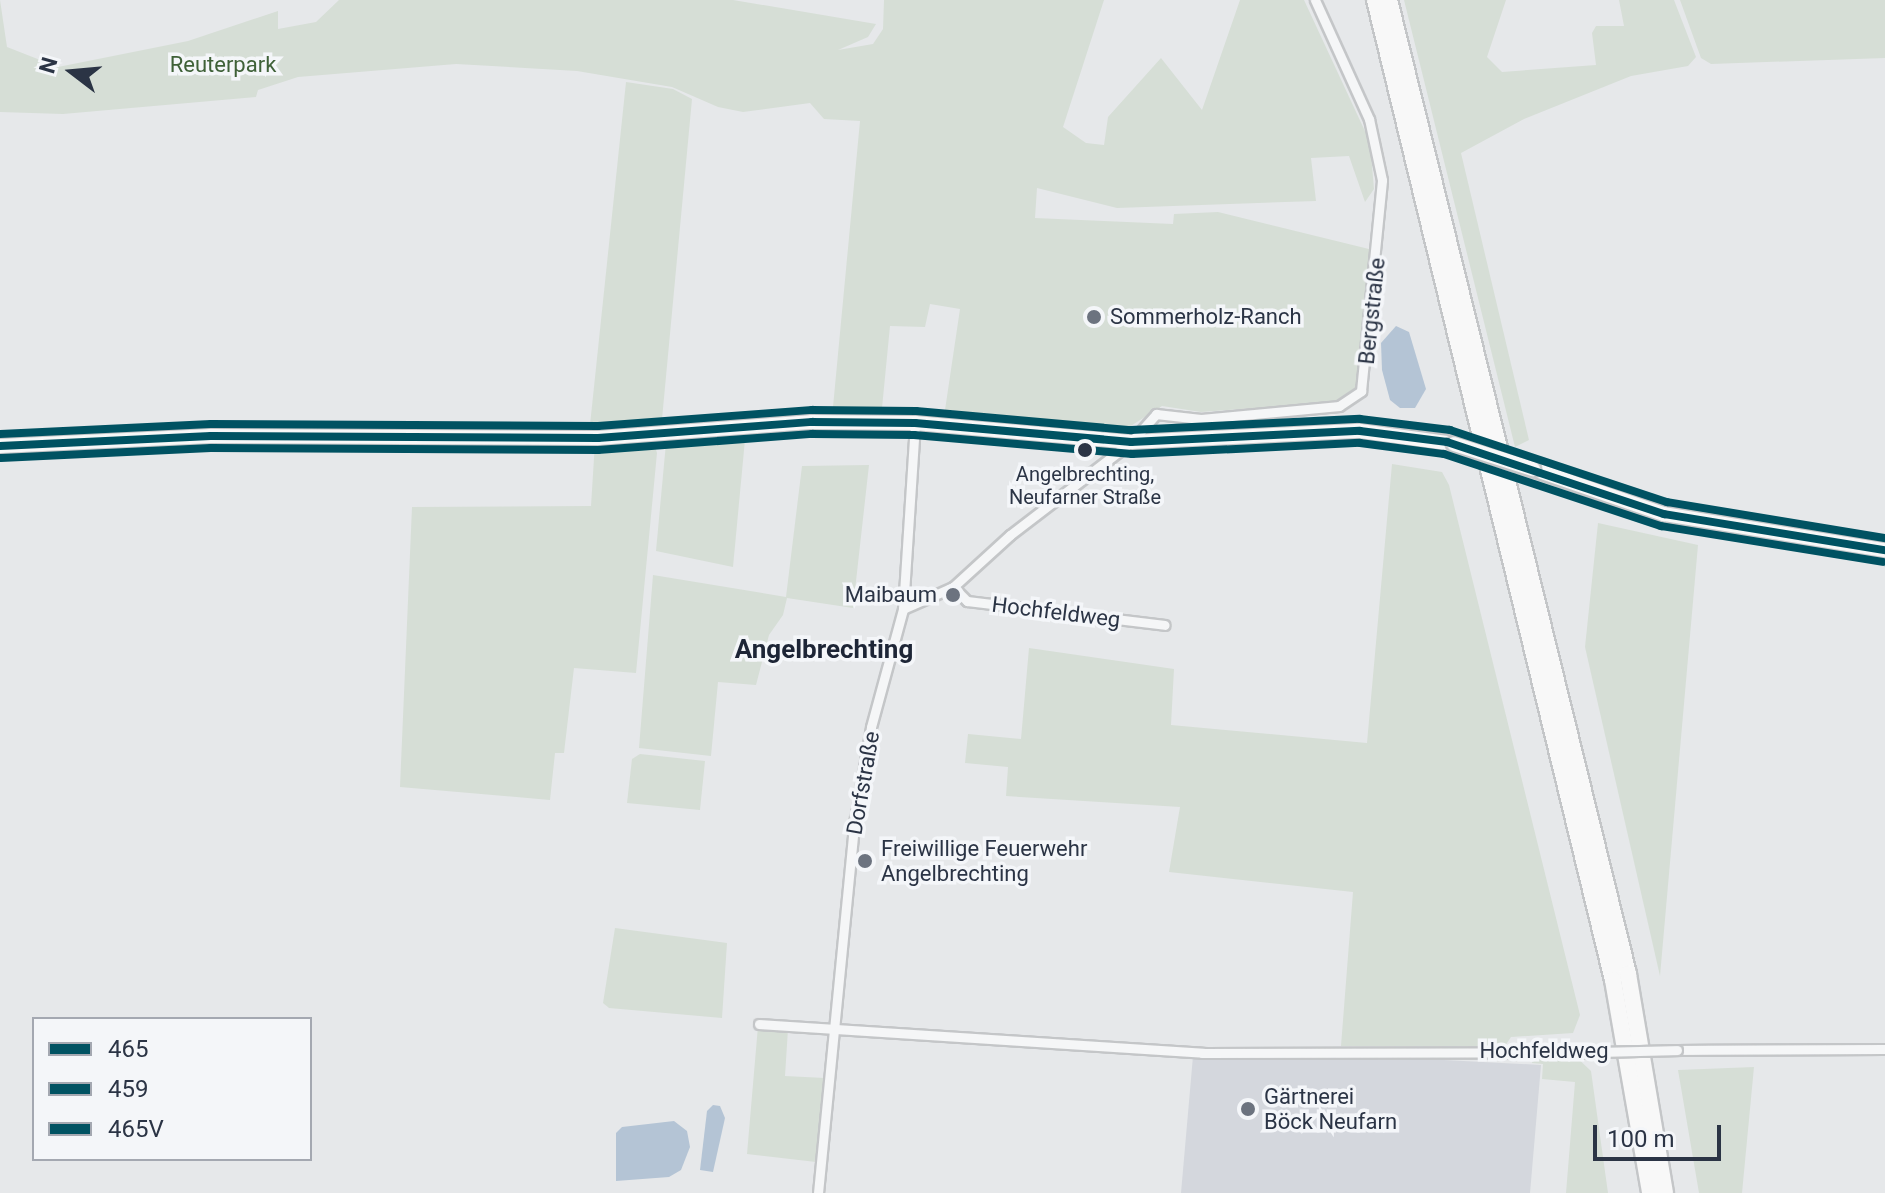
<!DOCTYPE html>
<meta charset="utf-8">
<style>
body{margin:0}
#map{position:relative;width:1885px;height:1193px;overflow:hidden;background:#e6e8ea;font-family:Roboto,sans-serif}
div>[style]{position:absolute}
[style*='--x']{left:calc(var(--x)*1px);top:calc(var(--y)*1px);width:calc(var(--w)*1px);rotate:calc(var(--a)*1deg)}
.built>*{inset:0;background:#d4d7dd}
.green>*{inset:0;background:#d6ded6}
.water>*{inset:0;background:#b4c4d5}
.roads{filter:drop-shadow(2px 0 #c4c6c8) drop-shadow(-2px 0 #c4c6c8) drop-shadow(0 2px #c4c6c8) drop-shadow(0 -2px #c4c6c8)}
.street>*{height:9px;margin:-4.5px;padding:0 4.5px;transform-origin:4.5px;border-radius:4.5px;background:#f5f6f7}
.secondary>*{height:14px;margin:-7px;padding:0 7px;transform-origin:7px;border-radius:7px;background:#f8f8f8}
.highway>*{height:16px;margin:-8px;padding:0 8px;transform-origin:8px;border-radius:8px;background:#f8f8f8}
.bridges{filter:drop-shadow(2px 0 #c4c6c8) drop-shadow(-2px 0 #c4c6c8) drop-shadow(0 2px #c4c6c8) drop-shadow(0 -2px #c4c6c8)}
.street-bridge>*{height:9px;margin:-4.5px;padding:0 4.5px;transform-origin:4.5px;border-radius:4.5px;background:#f5f6f7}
.secondary-bridge>*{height:14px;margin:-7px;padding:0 7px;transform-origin:7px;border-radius:7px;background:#f8f8f8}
.bus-1>*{height:8px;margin:-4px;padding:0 4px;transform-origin:4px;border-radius:4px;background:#005262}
.bus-2>*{height:8px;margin:-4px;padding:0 4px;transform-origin:4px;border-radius:4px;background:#005262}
.bus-3>*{height:8px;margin:-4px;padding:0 4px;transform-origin:4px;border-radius:4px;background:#005262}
.dots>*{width:22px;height:22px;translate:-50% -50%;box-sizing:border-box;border:4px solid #f4f6f9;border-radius:50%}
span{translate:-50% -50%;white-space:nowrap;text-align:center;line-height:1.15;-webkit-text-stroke:7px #f4f6f9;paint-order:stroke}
.bus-label{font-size:20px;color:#2b3445}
.park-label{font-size:22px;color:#3f6138}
.street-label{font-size:22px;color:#2b3445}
.poi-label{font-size:22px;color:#2b3445}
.left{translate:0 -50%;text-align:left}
.right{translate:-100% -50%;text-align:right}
.quarter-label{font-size:26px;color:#1d2536;font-weight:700}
.legend{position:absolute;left:32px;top:1017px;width:280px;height:144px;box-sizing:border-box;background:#f4f6f9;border:2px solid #a4a8b1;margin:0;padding:10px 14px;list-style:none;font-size:24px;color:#2b3445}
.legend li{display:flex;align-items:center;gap:16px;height:40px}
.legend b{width:40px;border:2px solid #a4a8b1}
.north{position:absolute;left:32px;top:32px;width:80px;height:80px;-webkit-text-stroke:6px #f4f6f9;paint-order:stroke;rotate:286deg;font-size:22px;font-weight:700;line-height:32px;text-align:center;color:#2b3445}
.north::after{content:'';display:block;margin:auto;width:28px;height:36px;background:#2b3445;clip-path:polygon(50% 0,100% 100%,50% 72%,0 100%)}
.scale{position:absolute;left:1593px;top:1125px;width:128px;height:36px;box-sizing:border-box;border:4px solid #2b3445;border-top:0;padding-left:10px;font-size:24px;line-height:28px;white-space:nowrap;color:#2b3445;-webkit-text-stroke:6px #f4f6f9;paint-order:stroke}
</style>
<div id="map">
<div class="built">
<div style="clip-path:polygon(1193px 1056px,1367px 1056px,1541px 1065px,1530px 1193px,1181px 1193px)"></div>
</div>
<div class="green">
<div style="clip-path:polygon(0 0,7px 47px,58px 67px,188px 41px,278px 11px,278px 29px,316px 22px,339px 0,733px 0,876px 24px,868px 37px,838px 50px,873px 44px,883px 29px,884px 0,1104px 0,1063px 127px,1086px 143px,1104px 145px,1108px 117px,1161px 58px,1202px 110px,1240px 0,1304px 0,1370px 142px,1374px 189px,1365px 202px,1349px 156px,1311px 158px,1316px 201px,1117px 208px,1037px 188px,1035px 218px,1173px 224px,1174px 214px,1218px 212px,1373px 250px,1358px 387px,1339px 402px,1201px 412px,1162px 406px,1126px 429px,945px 410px,960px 309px,930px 304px,925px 327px,890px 326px,882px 408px,833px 407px,860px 121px,824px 119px,810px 103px,743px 112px,718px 107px,672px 87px,577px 71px,456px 64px,298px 77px,258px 90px,256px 97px,63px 114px,0 112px)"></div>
<div style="clip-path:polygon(1404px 0,1506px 0,1487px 57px,1502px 72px,1596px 65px,1592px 33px,1596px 26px,1624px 26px,1619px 0,1674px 0,1696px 57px,1688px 66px,1631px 76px,1524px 119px,1461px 153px,1529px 440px,1515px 447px)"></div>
<div style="clip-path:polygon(1680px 0,1885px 0,1885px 58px,1711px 64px,1701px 58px)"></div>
<div style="clip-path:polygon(626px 82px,673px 89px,692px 99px,662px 419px,590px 425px)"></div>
<div style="clip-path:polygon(746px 429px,733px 567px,656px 551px,666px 443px,674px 435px)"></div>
<div style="clip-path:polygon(652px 437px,657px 453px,636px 673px,574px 668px,564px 753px,555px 753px,550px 800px,400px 787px,412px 507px,591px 506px,595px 442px)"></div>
<div style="clip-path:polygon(1392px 464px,1442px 472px,1449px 485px,1580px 1015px,1573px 1033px,1511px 1037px,1505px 1046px,1341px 1046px,1353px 892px,1169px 872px,1180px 807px,1006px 796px,1008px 767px,965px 763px,968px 734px,1021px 739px,1029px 648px,1174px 669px,1171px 725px,1367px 743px)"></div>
<div style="clip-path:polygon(869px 465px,853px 608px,787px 598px,783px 615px,769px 635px,756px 685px,718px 682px,711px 756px,639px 748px,653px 575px,786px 597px,802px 466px)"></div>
<div style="clip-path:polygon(1598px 523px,1698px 545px,1660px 976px,1585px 647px)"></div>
<div style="clip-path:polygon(640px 754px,705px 761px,700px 810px,627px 803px,632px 759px)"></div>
<div style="clip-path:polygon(615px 928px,727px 943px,722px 1018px,609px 1008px,603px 1003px)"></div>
<div style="clip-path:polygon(758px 1026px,788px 1029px,785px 1076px,825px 1078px,816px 1162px,747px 1154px)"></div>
<div style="clip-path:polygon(1534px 1054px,1573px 1054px,1591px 1071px,1608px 1193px,1566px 1193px,1575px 1082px,1542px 1079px,1543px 1064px,1532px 1063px)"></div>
<div style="clip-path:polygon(1754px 1067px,1742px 1193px,1699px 1193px,1678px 1070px)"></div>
</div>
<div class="water">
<div style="clip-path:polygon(1396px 326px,1409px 332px,1426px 389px,1415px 408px,1400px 408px,1390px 400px,1382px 370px,1381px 343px)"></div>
<div style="clip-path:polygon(713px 1105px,720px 1106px,725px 1118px,713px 1172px,700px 1170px,707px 1111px)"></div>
<div style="clip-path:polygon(674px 1121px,687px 1131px,690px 1147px,681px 1170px,669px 1177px,616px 1181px,616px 1133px,622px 1127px)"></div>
</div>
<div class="roads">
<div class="street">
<div style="--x:953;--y:587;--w:20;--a:45"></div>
<div style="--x:967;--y:601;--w:199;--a:6.9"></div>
<div style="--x:903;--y:609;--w:55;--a:-23.7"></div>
<div style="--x:953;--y:587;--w:77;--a:-42.4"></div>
<div style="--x:1010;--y:535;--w:153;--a:-37.5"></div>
<div style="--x:1131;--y:442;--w:38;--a:-48"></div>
<div style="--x:1156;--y:414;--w:45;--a:6.3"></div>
<div style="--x:1201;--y:419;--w:139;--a:-5.4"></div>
<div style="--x:1339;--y:406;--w:27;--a:-34"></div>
<div style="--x:1361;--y:391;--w:212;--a:-84.3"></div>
<div style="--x:1382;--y:180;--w:62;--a:-102"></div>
<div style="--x:1369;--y:119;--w:131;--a:-114.4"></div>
<div style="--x:759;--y:1024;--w:444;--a:3.7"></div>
<div style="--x:1202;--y:1053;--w:400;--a:-0.1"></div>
<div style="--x:1677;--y:1050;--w:208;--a:-0.3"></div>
<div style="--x:818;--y:1193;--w:376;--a:-84.4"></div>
<div style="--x:855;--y:819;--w:93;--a:-80.1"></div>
<div style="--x:871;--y:727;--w:122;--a:-74.8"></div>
<div style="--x:903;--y:609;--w:186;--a:-86.3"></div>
</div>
<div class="secondary">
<div style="--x:0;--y:446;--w:211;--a:-2.7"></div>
<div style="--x:211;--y:436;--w:387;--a:0.3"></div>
<div style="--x:598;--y:438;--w:215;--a:-4.3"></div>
<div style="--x:812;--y:422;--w:103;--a:0.6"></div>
<div style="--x:915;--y:423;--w:217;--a:5"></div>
<div style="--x:1131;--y:442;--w:229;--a:-2.8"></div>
<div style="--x:1360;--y:431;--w:95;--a:7.9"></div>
<div style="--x:1533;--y:469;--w:139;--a:19"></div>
<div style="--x:1664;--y:514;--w:224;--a:9.3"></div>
</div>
<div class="highway">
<div style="--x:1375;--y:0;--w:1008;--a:76.35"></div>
<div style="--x:1613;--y:980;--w:216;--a:80.1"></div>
<div style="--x:1389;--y:0;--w:1003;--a:76.21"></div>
<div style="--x:1628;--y:974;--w:222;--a:80.4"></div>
</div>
</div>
<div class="bridges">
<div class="street-bridge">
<div style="--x:1602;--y:1052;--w:75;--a:-1.5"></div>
</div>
<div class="secondary-bridge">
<div style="--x:1454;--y:444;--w:83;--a:17.6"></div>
</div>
</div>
<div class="bus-1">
<div style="--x:0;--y:446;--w:211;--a:-2.7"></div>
<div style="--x:211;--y:436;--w:387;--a:0.3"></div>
<div style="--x:598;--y:438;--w:215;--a:-4.3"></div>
<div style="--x:812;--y:422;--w:103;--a:0.6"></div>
<div style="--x:915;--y:423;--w:217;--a:5"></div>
<div style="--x:1131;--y:442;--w:229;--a:-2.8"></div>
<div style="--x:1360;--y:431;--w:88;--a:7.2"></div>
<div style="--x:1447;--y:442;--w:229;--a:18.4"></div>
<div style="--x:1664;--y:514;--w:224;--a:9.3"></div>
</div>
<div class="bus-2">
<div style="--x:1;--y:458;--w:210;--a:-2.7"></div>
<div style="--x:211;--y:448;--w:387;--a:0.3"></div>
<div style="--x:598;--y:450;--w:215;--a:-4.3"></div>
<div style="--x:812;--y:434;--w:102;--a:0.6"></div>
<div style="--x:914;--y:435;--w:219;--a:5"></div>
<div style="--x:1132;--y:454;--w:228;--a:-2.8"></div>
<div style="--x:1360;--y:443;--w:85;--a:7.5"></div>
<div style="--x:1444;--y:454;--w:229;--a:18.4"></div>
<div style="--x:1661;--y:526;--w:225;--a:9.2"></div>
</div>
<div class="bus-3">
<div style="--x:0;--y:434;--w:211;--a:-2.7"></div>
<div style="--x:211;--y:424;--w:387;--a:0.3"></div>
<div style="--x:598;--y:426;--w:215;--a:-4.3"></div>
<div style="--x:812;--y:410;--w:104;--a:0.6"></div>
<div style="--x:916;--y:411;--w:216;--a:5.1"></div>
<div style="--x:1131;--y:430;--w:229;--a:-2.8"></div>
<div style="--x:1360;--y:419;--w:91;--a:7"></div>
<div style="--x:1450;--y:430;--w:229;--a:18.4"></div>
<div style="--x:1667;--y:502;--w:221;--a:9.4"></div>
</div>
<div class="dots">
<div style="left:1094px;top:317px;background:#6c737f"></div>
<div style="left:1085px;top:450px;background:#2b3445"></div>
<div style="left:953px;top:595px;background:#6c737f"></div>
<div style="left:865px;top:861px;background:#6c737f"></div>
<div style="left:1248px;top:1109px;background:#6c737f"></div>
</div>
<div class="bus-label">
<span style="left:1085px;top:486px">Angelbrechting,<br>Neufarner Straße</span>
</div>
<div class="park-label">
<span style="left:223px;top:65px">Reuterpark</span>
</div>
<div class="street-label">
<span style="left:1372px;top:311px;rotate:-84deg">Bergstraße</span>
<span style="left:1056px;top:612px;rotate:7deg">Hochfeldweg</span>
<span style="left:863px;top:783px;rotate:-80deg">Dorfstraße</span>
<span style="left:1544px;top:1051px">Hochfeldweg</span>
</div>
<div class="poi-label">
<span class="left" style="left:1110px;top:317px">Sommerholz-Ranch</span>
<span class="right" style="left:937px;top:595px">Maibaum</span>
<span class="left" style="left:881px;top:861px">Freiwillige Feuerwehr<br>Angelbrechting</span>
<span class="left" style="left:1264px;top:1109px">Gärtnerei<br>Böck Neufarn</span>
</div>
<div class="quarter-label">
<span style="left:824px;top:650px">Angelbrechting</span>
</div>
<ul class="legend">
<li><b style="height:10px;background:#005262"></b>465</li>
<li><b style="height:10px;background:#005262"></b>459</li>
<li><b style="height:10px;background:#005262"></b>465V</li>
</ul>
<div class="north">N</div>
<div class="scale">100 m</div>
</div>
